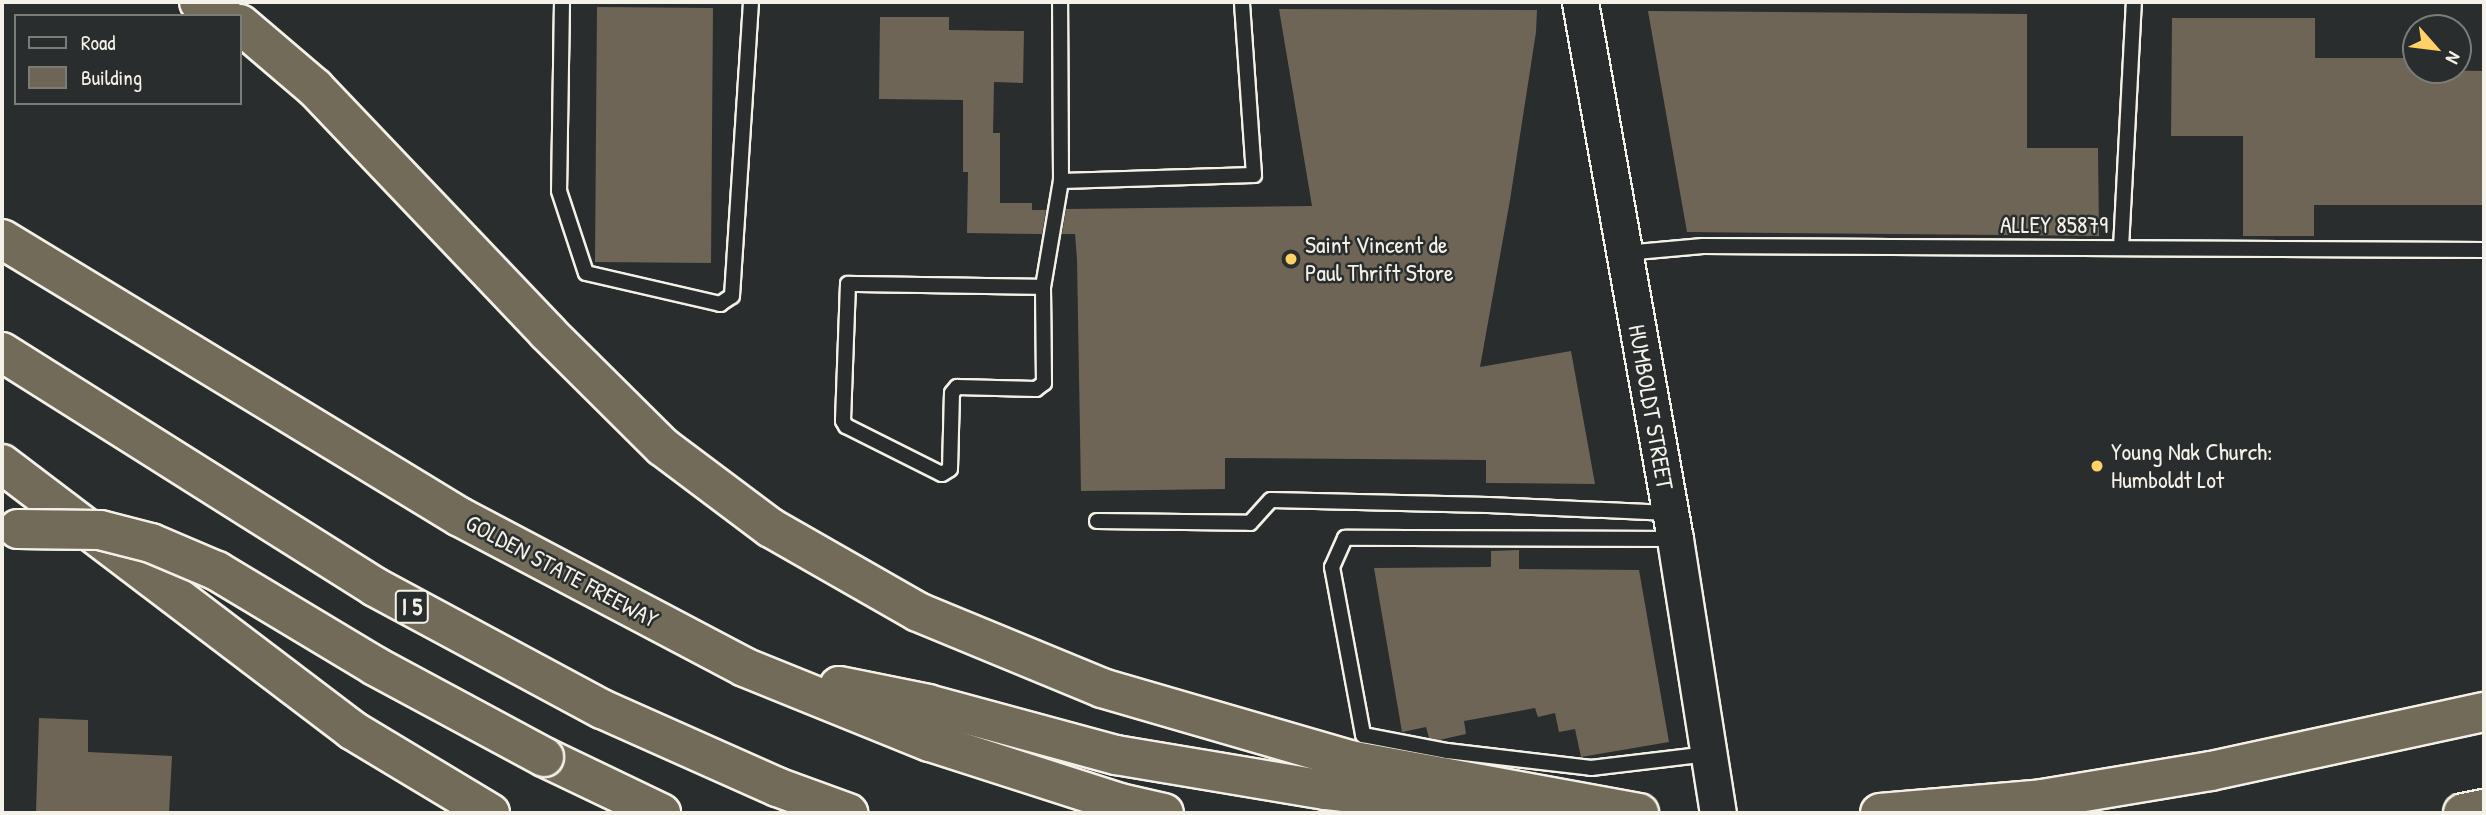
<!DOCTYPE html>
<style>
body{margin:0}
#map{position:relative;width:2486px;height:815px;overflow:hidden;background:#2a2d2e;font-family:"Patrick Hand",sans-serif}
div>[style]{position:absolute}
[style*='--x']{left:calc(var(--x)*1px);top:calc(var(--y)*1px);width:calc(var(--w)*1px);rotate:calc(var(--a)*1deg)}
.building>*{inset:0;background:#6e6556}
.roads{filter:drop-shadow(2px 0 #f4f1e8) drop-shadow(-2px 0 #f4f1e8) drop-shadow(0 2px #f4f1e8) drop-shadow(0 -2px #f4f1e8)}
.service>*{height:14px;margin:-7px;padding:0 7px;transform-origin:7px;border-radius:7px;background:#2a2d2e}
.tertiary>*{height:35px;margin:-17.5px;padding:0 17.5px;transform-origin:17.5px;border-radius:17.5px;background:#2a2d2e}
.motorway>*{height:38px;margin:-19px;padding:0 19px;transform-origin:19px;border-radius:19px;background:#736b5a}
.bridges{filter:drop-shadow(2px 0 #f4f1e8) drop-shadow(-2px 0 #f4f1e8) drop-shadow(0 2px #f4f1e8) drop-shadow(0 -2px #f4f1e8)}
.motorway-bridge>*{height:38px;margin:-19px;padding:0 19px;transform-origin:19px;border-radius:19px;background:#736b5a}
.dots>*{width:19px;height:19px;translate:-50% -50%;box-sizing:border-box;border:4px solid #2a2d2e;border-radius:50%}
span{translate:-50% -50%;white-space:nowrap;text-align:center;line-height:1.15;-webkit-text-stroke:5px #2a2d2e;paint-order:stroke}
.shield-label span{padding:2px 5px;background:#2a2d2e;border:2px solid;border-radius:5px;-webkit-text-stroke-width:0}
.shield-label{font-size:23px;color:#f4f1e8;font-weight:700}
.street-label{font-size:24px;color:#f4f1e8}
.poi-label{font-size:24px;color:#f4f1e8}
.left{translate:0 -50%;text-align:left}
.frame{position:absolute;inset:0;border:4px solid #f4f1e8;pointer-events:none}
.legend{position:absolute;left:14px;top:14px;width:228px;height:91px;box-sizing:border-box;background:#2a2d2e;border:2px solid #7b7b78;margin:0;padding:9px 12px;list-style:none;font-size:21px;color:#f4f1e8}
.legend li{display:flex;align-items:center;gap:14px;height:35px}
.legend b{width:35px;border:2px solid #7b7b78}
.north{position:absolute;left:2402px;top:14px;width:70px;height:70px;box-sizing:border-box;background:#2a2d2e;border:2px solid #7b7b78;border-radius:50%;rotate:118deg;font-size:19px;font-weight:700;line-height:28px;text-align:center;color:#f4f1e8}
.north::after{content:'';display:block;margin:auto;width:24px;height:32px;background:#ffd166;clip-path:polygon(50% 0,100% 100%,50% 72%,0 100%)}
</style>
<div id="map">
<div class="building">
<div style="clip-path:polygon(597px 7px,713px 8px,711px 263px,595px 262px)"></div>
<div style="clip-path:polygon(1279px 9px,1537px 10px,1536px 32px,1510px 200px,1480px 367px,1571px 351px,1595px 484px,1486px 483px,1486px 460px,1225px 458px,1225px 489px,1081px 491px,1077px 259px,1075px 234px,1062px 234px,1066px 209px,1312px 206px)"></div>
<div style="clip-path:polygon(1648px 11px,2027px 14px,2027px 148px,2098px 148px,2099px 236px,1687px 232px)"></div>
<div style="clip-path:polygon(880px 17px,949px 17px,949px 30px,1024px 31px,1023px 83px,994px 82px,993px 133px,1000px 133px,1000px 203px,1032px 203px,1032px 210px,1046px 210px,1042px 234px,967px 233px,968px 172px,963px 172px,963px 100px,879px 99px)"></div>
<div style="clip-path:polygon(2172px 18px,2315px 18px,2315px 58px,2416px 58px,2416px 70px,2484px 71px,2484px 205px,2314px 205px,2314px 236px,2243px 236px,2243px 136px,2171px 136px)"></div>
<div style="clip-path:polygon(1519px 550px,1519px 569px,1639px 570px,1669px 742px,1581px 757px,1575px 729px,1559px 732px,1555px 713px,1538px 717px,1535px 708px,1464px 721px,1466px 734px,1439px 740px,1429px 738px,1426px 727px,1402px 732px,1374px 568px,1491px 567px,1491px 551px)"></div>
<div style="clip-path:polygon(39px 718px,88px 720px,88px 752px,172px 756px,169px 813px,36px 813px)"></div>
</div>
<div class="roads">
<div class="service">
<div style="--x:562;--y:2;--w:189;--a:90.9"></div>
<div style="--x:559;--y:191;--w:86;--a:71.8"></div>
<div style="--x:586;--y:273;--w:138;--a:13"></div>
<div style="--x:720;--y:304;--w:14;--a:-34"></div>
<div style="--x:732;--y:296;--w:295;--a:-86.3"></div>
<div style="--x:1061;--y:181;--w:193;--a:-1.8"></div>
<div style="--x:1254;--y:175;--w:173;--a:-94"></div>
<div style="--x:2121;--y:248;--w:246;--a:-87"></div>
<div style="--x:1625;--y:253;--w:78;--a:-5.1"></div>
<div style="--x:1703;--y:246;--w:781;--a:0.29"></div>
<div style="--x:1043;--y:287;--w:195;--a:-179.1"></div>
<div style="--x:848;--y:284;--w:137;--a:92.1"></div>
<div style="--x:843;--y:421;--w:6;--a:59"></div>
<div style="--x:846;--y:426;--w:107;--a:26.6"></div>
<div style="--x:942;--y:474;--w:9;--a:-32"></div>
<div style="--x:950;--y:469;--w:76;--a:-88.5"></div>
<div style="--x:952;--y:393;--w:8;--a:-50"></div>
<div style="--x:957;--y:387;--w:79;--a:1.5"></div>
<div style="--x:1036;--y:389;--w:10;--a:-37"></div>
<div style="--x:1044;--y:383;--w:96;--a:-90.6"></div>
<div style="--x:1043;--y:287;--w:108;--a:-80.4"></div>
<div style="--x:1061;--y:181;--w:179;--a:-90.3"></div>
<div style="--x:1097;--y:521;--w:153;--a:0.7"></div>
<div style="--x:1250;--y:523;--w:31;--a:-48"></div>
<div style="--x:1271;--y:500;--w:217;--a:1.3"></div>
<div style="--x:1488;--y:505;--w:181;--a:2.5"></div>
<div style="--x:1675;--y:539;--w:330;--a:-179.8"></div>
<div style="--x:1345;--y:538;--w:32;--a:114"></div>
<div style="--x:1332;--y:567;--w:171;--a:79.5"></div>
<div style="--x:1363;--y:735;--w:86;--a:10.8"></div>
<div style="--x:1447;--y:751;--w:145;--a:6.7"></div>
<div style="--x:1591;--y:768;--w:118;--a:-6.8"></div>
</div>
<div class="tertiary">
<div style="--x:1580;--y:2;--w:545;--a:79.97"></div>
<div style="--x:1675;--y:539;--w:277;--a:81.1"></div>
</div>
<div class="motorway">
<div style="--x:199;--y:2;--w:29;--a:29"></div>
<div style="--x:240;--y:24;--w:99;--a:40.5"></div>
<div style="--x:315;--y:88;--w:337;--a:46.4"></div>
<div style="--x:547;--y:332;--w:163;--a:44.8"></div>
<div style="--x:663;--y:447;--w:135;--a:36.9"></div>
<div style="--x:771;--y:528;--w:169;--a:29.7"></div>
<div style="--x:918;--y:612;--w:199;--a:22.4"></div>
<div style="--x:1102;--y:688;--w:258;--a:16.2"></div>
<div style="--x:1350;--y:760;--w:294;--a:10.4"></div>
<div style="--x:2;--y:239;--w:536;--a:31.26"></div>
<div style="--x:460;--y:517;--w:321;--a:27.8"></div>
<div style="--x:744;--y:667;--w:201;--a:22"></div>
<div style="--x:930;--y:742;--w:200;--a:17.8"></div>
<div style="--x:1120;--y:803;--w:45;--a:12.8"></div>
<div style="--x:2;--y:352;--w:441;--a:32.2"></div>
<div style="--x:375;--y:587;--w:258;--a:28.3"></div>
<div style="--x:602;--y:709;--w:192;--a:24"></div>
<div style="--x:777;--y:787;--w:76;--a:20.1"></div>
<div style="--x:2;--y:464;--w:440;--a:37.2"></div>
<div style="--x:352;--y:730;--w:161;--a:31"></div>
<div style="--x:839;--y:686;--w:91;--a:11.4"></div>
<div style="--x:928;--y:704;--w:195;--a:15.2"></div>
<div style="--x:1116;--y:755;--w:212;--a:9.5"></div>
<div style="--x:1325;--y:790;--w:181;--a:6.7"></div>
<div style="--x:544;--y:757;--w:130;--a:25.6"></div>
<div style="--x:1880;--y:813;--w:163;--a:-4.9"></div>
<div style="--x:2042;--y:799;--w:171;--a:-9.4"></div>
<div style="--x:2211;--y:771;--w:279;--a:-12.2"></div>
<div style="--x:2463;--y:813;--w:21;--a:-11"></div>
</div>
</div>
<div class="bridges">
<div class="motorway-bridge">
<div style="--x:18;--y:529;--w:82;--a:0.7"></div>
<div style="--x:100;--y:530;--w:53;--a:14.3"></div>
<div style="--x:151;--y:543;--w:72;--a:23"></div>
<div style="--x:217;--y:571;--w:184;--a:31"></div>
<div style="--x:375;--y:666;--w:192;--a:28.3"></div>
</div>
</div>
<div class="dots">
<div style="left:1291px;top:259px;background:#ffd166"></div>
<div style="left:2097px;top:466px;background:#ffd166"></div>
</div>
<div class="shield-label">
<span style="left:412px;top:607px">I 5</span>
</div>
<div class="street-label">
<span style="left:2054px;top:225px">ALLEY 85879</span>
<span style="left:1651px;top:407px;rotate:80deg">HUMBOLDT STREET</span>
<span style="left:562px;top:571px;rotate:28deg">GOLDEN STATE FREEWAY</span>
</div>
<div class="poi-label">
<span class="left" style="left:1305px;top:259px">Saint Vincent de<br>Paul Thrift Store</span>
<span class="left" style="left:2111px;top:466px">Young Nak Church:<br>Humboldt Lot</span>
</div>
<div class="frame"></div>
<ul class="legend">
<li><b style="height:9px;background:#2a2d2e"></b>Road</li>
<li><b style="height:19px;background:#6e6556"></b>Building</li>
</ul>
<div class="north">N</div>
</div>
